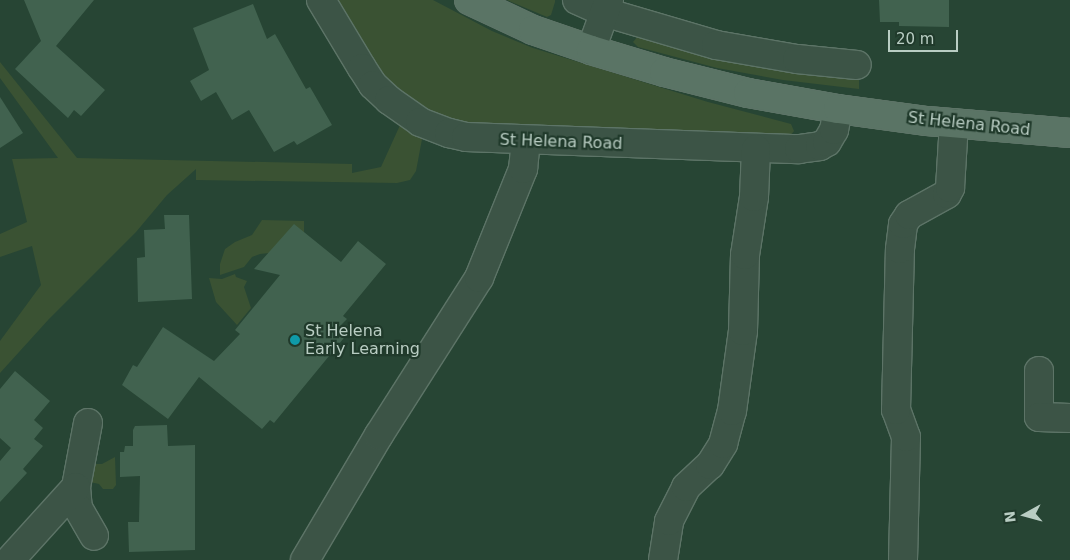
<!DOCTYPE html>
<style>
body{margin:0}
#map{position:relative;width:1070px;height:560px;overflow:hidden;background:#274534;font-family:"DejaVu Sans",sans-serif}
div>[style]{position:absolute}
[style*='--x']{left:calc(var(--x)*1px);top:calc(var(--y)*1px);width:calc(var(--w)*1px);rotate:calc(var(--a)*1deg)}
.green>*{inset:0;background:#3a5233}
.building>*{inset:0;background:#41624f}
.roads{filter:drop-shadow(1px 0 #5d7467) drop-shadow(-1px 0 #5d7467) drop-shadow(0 1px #5d7467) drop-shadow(0 -1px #5d7467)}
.minor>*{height:28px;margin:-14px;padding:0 14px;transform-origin:14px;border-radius:14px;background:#3c5446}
.major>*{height:28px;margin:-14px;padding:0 14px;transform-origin:14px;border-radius:14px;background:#5a7465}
.dots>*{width:14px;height:14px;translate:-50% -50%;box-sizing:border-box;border:2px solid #203a2b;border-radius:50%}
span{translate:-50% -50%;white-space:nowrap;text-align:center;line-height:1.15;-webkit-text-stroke:4.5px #203a2b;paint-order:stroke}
.street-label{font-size:16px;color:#b9cdc3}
.poi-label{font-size:16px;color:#b9cdc3}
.left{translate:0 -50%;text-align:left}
.north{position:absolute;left:1000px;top:490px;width:50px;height:50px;-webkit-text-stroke:4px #203a2b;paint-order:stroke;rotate:263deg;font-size:14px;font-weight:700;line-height:20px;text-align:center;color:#b9cdc3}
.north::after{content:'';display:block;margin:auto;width:18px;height:22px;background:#b9cdc3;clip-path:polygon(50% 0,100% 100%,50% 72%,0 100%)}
.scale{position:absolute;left:888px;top:30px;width:70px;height:22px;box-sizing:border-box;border:2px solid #b9cdc3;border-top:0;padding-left:6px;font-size:15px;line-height:18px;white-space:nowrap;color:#b9cdc3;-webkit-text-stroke:4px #203a2b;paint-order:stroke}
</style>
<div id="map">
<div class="green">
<div style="clip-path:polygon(332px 0,433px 0,492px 31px,533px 48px,708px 102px,791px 124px,794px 131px,791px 135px,779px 139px,445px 122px,386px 84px)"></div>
<div style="clip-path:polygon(507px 0,555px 0,555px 2px,551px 15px,547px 17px)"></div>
<div style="clip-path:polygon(638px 36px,859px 76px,859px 89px,783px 80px,717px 68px,638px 47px,633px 42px)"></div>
<div style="clip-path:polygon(0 62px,77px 158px,352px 164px,352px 173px,381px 167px,401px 123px,423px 134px,416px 171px,410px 180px,397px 183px,196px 180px,196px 169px,167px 195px,136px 232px,49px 319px,0 373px,0 341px,41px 285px,32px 246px,0 257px,0 234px,27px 222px,12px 159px,58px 158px,0 78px)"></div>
<div style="clip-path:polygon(262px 220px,304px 221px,304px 242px,269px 253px,260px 254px,252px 257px,244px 267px,220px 275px,220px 264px,225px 249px,235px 242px,252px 235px)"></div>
<div style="clip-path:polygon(235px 274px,236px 277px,247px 281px,244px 287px,251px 308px,237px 325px,216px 302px,209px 278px,222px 279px)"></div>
<div style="clip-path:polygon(115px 457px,116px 485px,113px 489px,103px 489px,99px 484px,90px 482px,92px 464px,102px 464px)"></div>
</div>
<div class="building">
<div style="clip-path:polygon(24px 0,94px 0,56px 46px,105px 90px,81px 116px,74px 110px,68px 118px,15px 69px,41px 41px)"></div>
<div style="clip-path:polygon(879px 0,949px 0,949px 27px,899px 26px,899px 22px,880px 22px)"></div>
<div style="clip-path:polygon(253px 4px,267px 39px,275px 34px,306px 89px,310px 87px,332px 125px,297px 145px,294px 141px,274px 152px,249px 110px,232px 120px,216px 92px,201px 101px,190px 81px,209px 70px,193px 28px)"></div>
<div style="clip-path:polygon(0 97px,23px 133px,0 148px)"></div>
<div style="clip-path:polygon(164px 215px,189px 215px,192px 299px,138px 302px,137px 258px,145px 257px,144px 230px,165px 229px)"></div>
<div style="clip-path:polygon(294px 224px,341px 262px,358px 241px,386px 264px,343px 316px,347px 319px,340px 326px,348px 333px,274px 423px,270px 420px,262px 429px,199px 377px,168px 419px,122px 385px,133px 365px,137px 367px,163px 327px,214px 361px,240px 334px,235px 330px,280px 275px,254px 269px)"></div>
<div style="clip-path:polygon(15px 371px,50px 401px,34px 420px,43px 428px,34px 439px,43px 446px,23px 469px,27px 473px,0 502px,0 461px,11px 448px,0 438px,0 389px)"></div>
<div style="clip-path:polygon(167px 425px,168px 446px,195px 445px,195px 550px,129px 552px,128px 522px,139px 522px,140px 476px,120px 477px,120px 452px,124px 452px,125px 446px,133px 446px,133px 430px,135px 426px)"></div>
</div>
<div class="roads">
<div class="minor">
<div style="--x:321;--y:0;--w:79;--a:58.9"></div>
<div style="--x:362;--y:68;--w:20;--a:57"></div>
<div style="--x:373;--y:85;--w:22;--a:43"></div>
<div style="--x:389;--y:100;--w:38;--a:35"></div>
<div style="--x:420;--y:122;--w:31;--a:21"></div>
<div style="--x:449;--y:133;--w:17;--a:13"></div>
<div style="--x:466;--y:137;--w:333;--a:2.1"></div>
<div style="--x:799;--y:149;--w:21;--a:-8"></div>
<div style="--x:820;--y:146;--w:8;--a:-30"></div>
<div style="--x:827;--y:142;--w:14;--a:-60"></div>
<div style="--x:834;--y:130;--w:21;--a:-79"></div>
<div style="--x:577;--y:0;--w:30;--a:24"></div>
<div style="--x:604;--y:12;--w:117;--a:16.4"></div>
<div style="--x:716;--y:45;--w:82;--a:9.8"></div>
<div style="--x:797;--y:59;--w:60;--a:5.7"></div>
<div style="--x:591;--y:50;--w:53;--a:-70.2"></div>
<div style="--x:1039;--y:371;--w:46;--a:90"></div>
<div style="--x:1039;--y:417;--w:31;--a:2"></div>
<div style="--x:88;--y:423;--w:65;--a:100.6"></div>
<div style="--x:76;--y:487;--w:21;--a:85"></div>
<div style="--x:78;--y:508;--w:32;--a:60"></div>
<div style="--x:10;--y:560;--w:98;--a:-47.9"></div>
<div style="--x:305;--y:560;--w:145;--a:-59.4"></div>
<div style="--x:379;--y:435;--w:186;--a:-57.5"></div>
<div style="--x:479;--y:278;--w:118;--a:-68"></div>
<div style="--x:523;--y:169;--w:28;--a:-84"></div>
<div style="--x:663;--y:560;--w:39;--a:-81"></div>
<div style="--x:669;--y:521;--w:38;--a:-63"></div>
<div style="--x:686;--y:487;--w:33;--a:-43"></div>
<div style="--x:710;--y:465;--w:25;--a:-58"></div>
<div style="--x:723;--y:444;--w:34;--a:-75"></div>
<div style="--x:732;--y:411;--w:81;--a:-82.2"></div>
<div style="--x:743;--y:331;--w:76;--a:-88.5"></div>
<div style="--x:745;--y:255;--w:59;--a:-81.2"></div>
<div style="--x:754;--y:197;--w:48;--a:-87.6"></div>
<div style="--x:903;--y:560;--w:123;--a:-88.6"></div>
<div style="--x:906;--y:437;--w:29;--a:-110"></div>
<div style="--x:896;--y:410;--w:161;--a:-88.6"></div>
<div style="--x:900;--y:249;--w:25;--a:-83"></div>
<div style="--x:903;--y:224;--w:11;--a:-56"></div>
<div style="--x:909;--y:215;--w:43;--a:-28.9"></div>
<div style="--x:947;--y:194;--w:7;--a:-63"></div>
<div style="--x:950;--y:188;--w:65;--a:-86.5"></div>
</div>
<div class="major">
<div style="--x:469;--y:0;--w:71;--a:25.1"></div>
<div style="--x:533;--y:30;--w:61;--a:19"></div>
<div style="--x:591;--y:50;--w:76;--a:16.8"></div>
<div style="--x:664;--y:72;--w:87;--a:14"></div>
<div style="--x:748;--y:93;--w:91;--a:10.1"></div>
<div style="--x:838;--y:109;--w:90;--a:7.7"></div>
<div style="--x:927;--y:121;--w:144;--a:4.8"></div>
</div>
</div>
<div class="dots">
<div style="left:295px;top:340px;background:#0f9aa8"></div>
</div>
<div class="street-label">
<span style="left:969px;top:124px;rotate:6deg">St Helena Road</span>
<span style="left:561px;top:142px;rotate:2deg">St Helena Road</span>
</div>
<div class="poi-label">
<span class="left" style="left:305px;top:340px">St Helena<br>Early Learning</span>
</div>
<div class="north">N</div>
<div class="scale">20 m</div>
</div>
